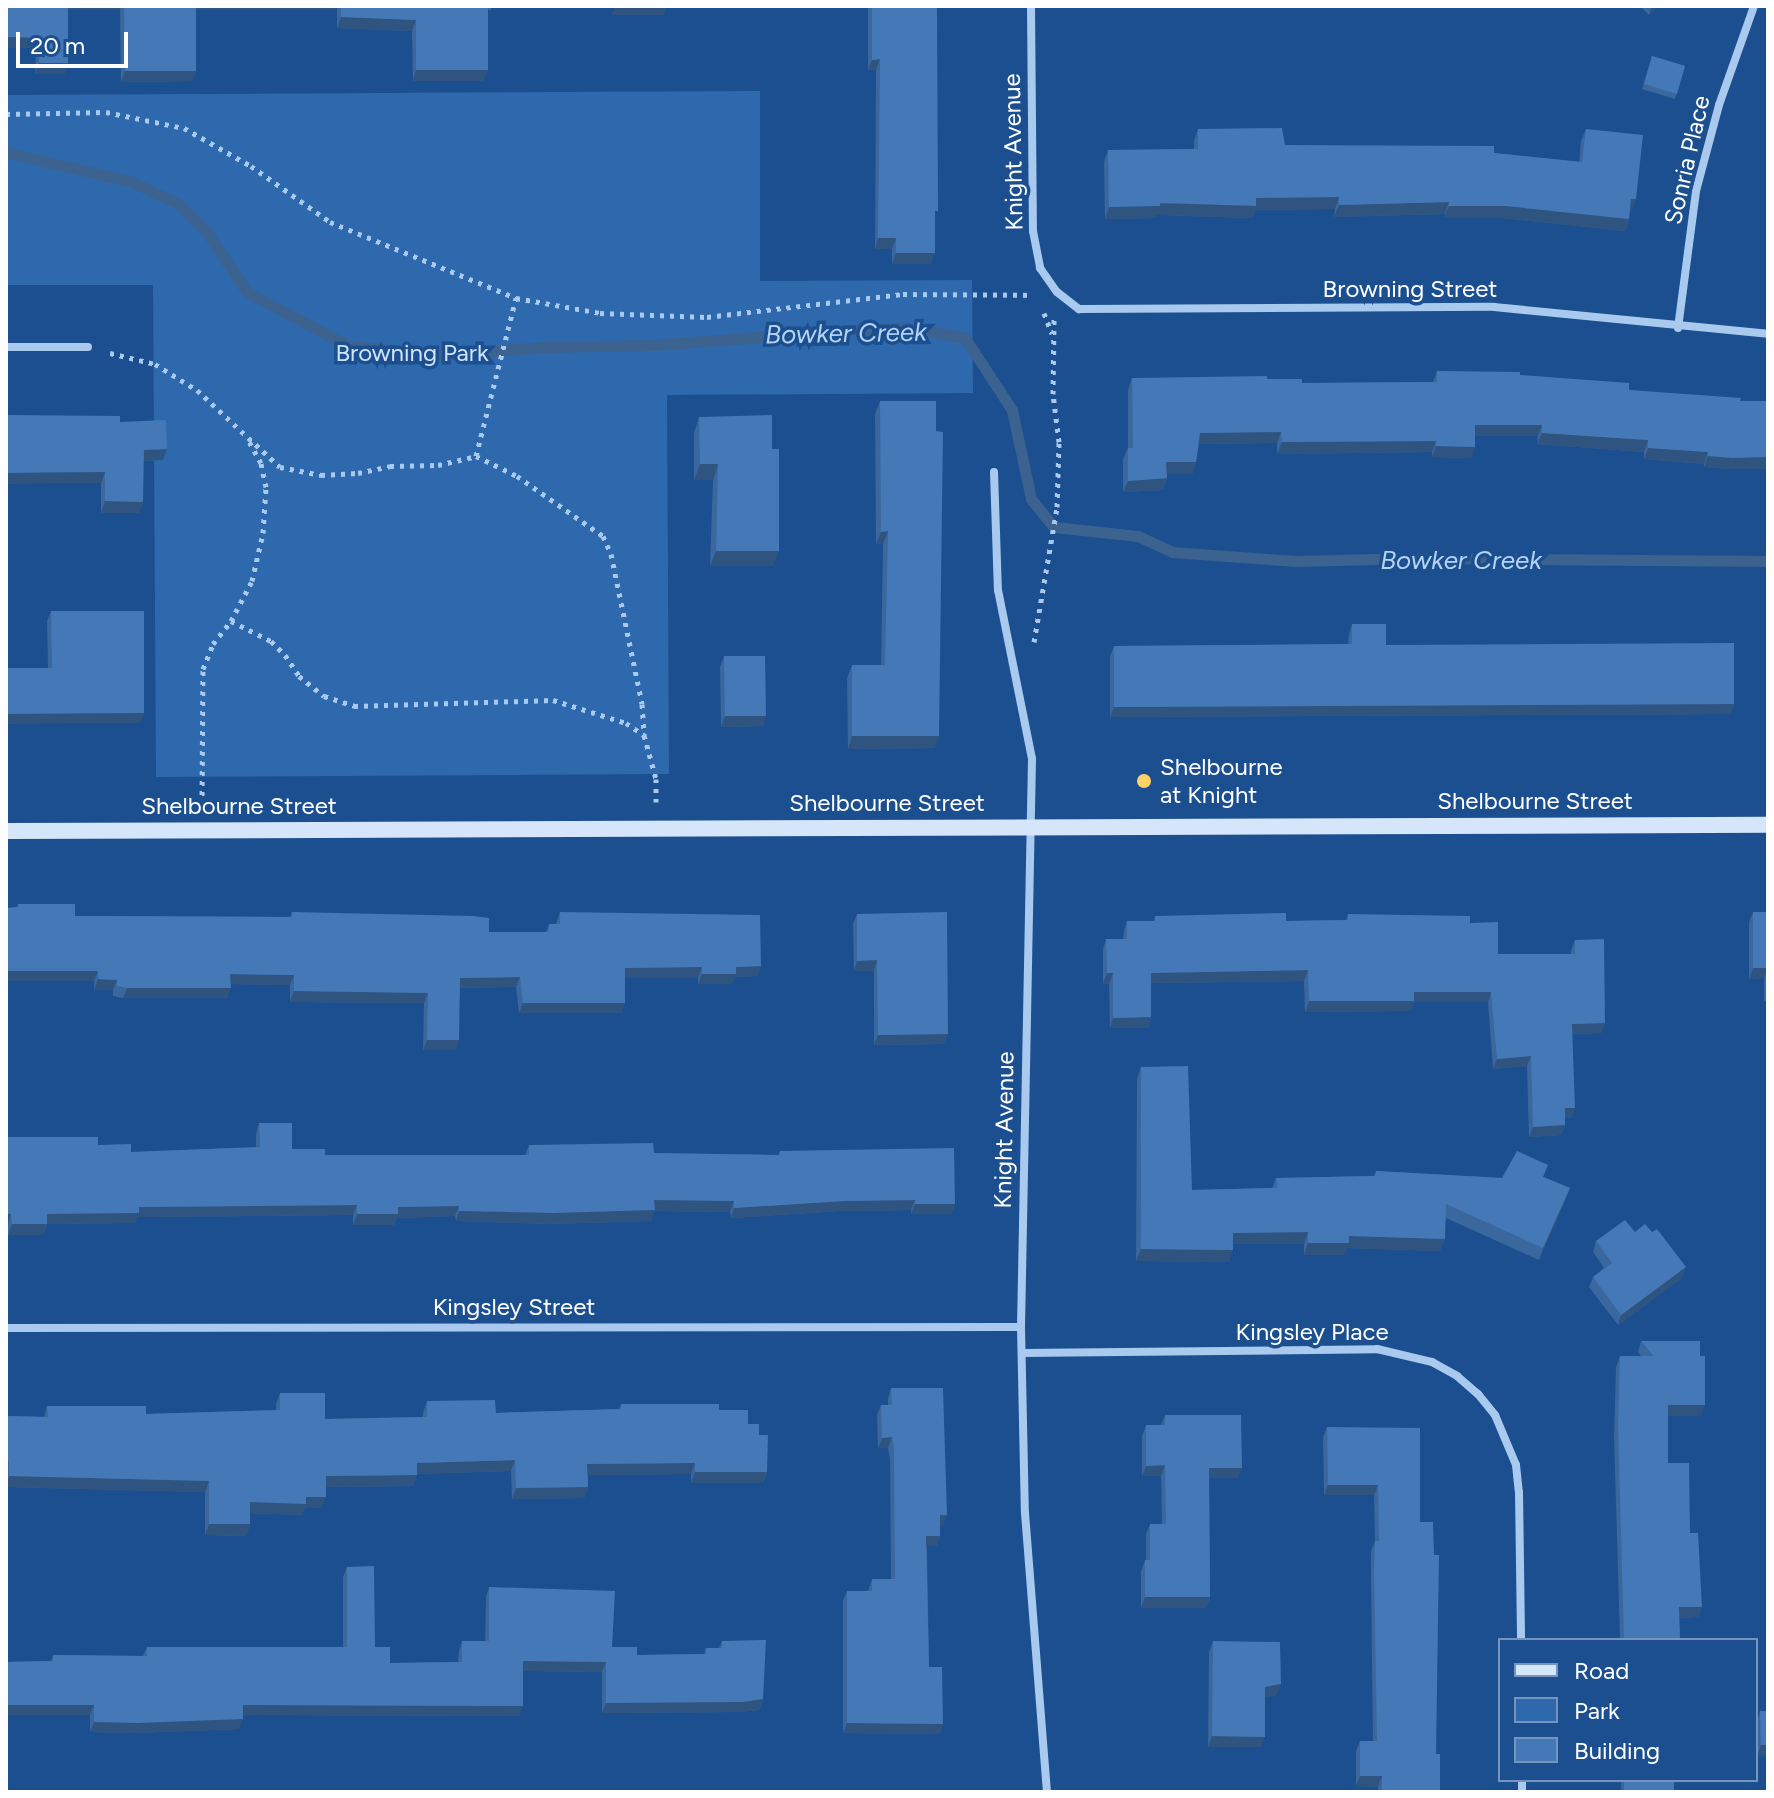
<!DOCTYPE html>
<style>
body{margin:0}
#map{position:relative;width:1774px;height:1798px;overflow:hidden;background:#1b4f8f;font-family:Figtree,sans-serif}
div>[style]{position:absolute}
[style*='--x']{left:calc(var(--x)*1px);top:calc(var(--y)*1px);width:calc(var(--w)*1px);rotate:calc(var(--a)*1deg)}
.green>*{inset:0;background:#2e69ad}
.stream>*{height:11px;margin:-5.5px;padding:0 5.5px;transform-origin:5.5px;border-radius:5.5px;background:#3c6290}
.path>*{height:5px;margin-top:-2.5px;transform-origin:0;background:repeating-linear-gradient(90deg,#a9c9ee 0 4px,transparent 0 10px)}
.street>*{height:8px;margin:-4px;padding:0 4px;transform-origin:4px;border-radius:4px;background:#a9c9ee}
.secondary>*{height:16px;margin:-8px;padding:0 8px;transform-origin:8px;border-radius:8px;background:#d6e6fa}
.wall>*{inset:0;background:#3a679d}
.shaded-wall>*{inset:0;background:#305480}
.building>*{inset:0;background:#4478b7}
.dots>*{width:22px;height:22px;translate:-50% -50%;box-sizing:border-box;border:4px solid #1b4f8f;border-radius:50%}
span{translate:-50% -50%;white-space:nowrap;text-align:center;line-height:1.15;-webkit-text-stroke:7px #1b4f8f;paint-order:stroke}
.street-label{font-size:24px;color:#fff}
.park-label{font-size:24px;color:#cfe3fa}
.poi-label{font-size:24px;color:#fff}
.left{translate:0 -50%;text-align:left}
.water-label{font-size:26px;color:#b5d3f5;font-style:italic}
.frame{position:absolute;inset:0;border:8px solid #fff;pointer-events:none}
.legend{position:absolute;left:1498px;top:1638px;width:260px;height:144px;box-sizing:border-box;background:#1b4f8f;border:2px solid #7695bc;margin:0;padding:10px 14px;list-style:none;font-size:24px;color:#fff}
.legend li{display:flex;align-items:center;gap:16px;height:40px}
.legend b{width:40px;border:2px solid #7695bc}
.scale{position:absolute;left:16px;top:32px;width:112px;height:36px;box-sizing:border-box;border:4px solid #fff;border-top:0;padding-left:10px;font-size:24px;line-height:28px;white-space:nowrap;color:#fff;-webkit-text-stroke:6px #1b4f8f;paint-order:stroke}
</style>
<div id="map">
<div class="green">
<div style="clip-path:polygon(760px 91px,760px 281px,972px 280px,973px 393px,667px 395px,669px 774px,156px 777px,153px 285px,6px 285px,6px 95px)"></div>
</div>
<div class="stream">
<div style="--x:6;--y:152;--w:130;--a:13.4"></div>
<div style="--x:132;--y:182;--w:50;--a:25"></div>
<div style="--x:177;--y:203;--w:40;--a:44"></div>
<div style="--x:206;--y:231;--w:73;--a:56.1"></div>
<div style="--x:247;--y:292;--w:115;--a:27.9"></div>
<div style="--x:349;--y:346;--w:90;--a:5.7"></div>
<div style="--x:439;--y:355;--w:106;--a:-4.3"></div>
<div style="--x:545;--y:347;--w:107;--a:-1.1"></div>
<div style="--x:652;--y:345;--w:214;--a:-4.3"></div>
<div style="--x:865;--y:329;--w:50;--a:-1.1"></div>
<div style="--x:915;--y:328;--w:51;--a:11.3"></div>
<div style="--x:965;--y:338;--w:86;--a:56.9"></div>
<div style="--x:1012;--y:410;--w:91;--a:77.9"></div>
<div style="--x:1031;--y:499;--w:36;--a:51"></div>
<div style="--x:1054;--y:527;--w:84;--a:6.1"></div>
<div style="--x:1138;--y:536;--w:38;--a:25"></div>
<div style="--x:1172;--y:552;--w:124;--a:4.2"></div>
<div style="--x:1296;--y:561;--w:119;--a:-1.4"></div>
<div style="--x:1415;--y:558;--w:353;--a:0.5"></div>
</div>
<div class="path">
<div style="--x:6;--y:114;--w:100;--a:-1.1"></div>
<div style="--x:106;--y:112;--w:80;--a:11.6"></div>
<div style="--x:184;--y:128;--w:77;--a:29.6"></div>
<div style="--x:251;--y:166;--w:97;--a:35.3"></div>
<div style="--x:330;--y:222;--w:201;--a:22.2"></div>
<div style="--x:516;--y:298;--w:85;--a:10.1"></div>
<div style="--x:600;--y:313;--w:107;--a:2.1"></div>
<div style="--x:707;--y:317;--w:197;--a:-6.7"></div>
<div style="--x:903;--y:294;--w:130;--a:0.4"></div>
<div style="--x:1044;--y:313;--w:22;--a:69"></div>
<div style="--x:110;--y:353;--w:46;--a:13.7"></div>
<div style="--x:155;--y:364;--w:49;--a:31.8"></div>
<div style="--x:197;--y:390;--w:113;--a:42.9"></div>
<div style="--x:280;--y:467;--w:42;--a:11"></div>
<div style="--x:321;--y:475;--w:37;--a:-3"></div>
<div style="--x:358;--y:473;--w:33;--a:-12"></div>
<div style="--x:390;--y:466;--w:48;--a:-1.2"></div>
<div style="--x:438;--y:465;--w:39;--a:-13"></div>
<div style="--x:476;--y:456;--w:163;--a:-75.8"></div>
<div style="--x:476;--y:456;--w:46;--a:26"></div>
<div style="--x:517;--y:476;--w:105;--a:34.9"></div>
<div style="--x:603;--y:536;--w:20;--a:66"></div>
<div style="--x:611;--y:554;--w:153;--a:78.3"></div>
<div style="--x:642;--y:704;--w:31;--a:86"></div>
<div style="--x:644;--y:735;--w:46;--a:74.7"></div>
<div style="--x:656;--y:779;--w:23;--a:90"></div>
<div style="--x:231;--y:621;--w:45;--a:26.6"></div>
<div style="--x:271;--y:641;--w:20;--a:45"></div>
<div style="--x:285;--y:655;--w:25;--a:56"></div>
<div style="--x:299;--y:676;--w:32;--a:39"></div>
<div style="--x:324;--y:696;--w:32;--a:18"></div>
<div style="--x:354;--y:706;--w:199;--a:-1.7"></div>
<div style="--x:553;--y:700;--w:77;--a:17.5"></div>
<div style="--x:626;--y:723;--w:22;--a:34"></div>
<div style="--x:1034;--y:642;--w:137;--a:-80.3"></div>
<div style="--x:1057;--y:507;--w:65;--a:-88.2"></div>
<div style="--x:1059;--y:442;--w:48;--a:-97.1"></div>
<div style="--x:1053;--y:394;--w:75;--a:-89.2"></div>
<div style="--x:202;--y:805;--w:136;--a:-89.6"></div>
<div style="--x:203;--y:669;--w:27;--a:-68"></div>
<div style="--x:213;--y:644;--w:29;--a:-52"></div>
<div style="--x:231;--y:621;--w:45;--a:-62.3"></div>
<div style="--x:252;--y:581;--w:49;--a:-77.1"></div>
<div style="--x:263;--y:533;--w:46;--a:-86.3"></div>
<div style="--x:266;--y:487;--w:25;--a:-102"></div>
<div style="--x:261;--y:463;--w:25;--a:-119"></div>
</div>
<div class="street">
<div style="--x:1031;--y:6;--w:225;--a:89.5"></div>
<div style="--x:1033;--y:231;--w:38;--a:79"></div>
<div style="--x:1040;--y:268;--w:29;--a:55"></div>
<div style="--x:1057;--y:292;--w:28;--a:38"></div>
<div style="--x:1079;--y:309;--w:415;--a:-0.3"></div>
<div style="--x:1494;--y:307;--w:275;--a:5.6"></div>
<div style="--x:1678;--y:328;--w:138;--a:-82.5"></div>
<div style="--x:1696;--y:191;--w:89;--a:-75"></div>
<div style="--x:1719;--y:105;--w:105;--a:-70.5"></div>
<div style="--x:6;--y:347;--w:82;--a:0"></div>
<div style="--x:994;--y:472;--w:118;--a:88.1"></div>
<div style="--x:998;--y:590;--w:172;--a:78.6"></div>
<div style="--x:1032;--y:759;--w:568;--a:91.11"></div>
<div style="--x:1021;--y:1327;--w:186;--a:88.8"></div>
<div style="--x:1025;--y:1513;--w:280;--a:85.5"></div>
<div style="--x:6;--y:1328;--w:1015;--a:-0.06"></div>
<div style="--x:1022;--y:1353;--w:355;--a:-0.6"></div>
<div style="--x:1377;--y:1349;--w:57;--a:13.3"></div>
<div style="--x:1432;--y:1362;--w:29;--a:29"></div>
<div style="--x:1457;--y:1376;--w:28;--a:41"></div>
<div style="--x:1478;--y:1394;--w:27;--a:51"></div>
<div style="--x:1495;--y:1415;--w:54;--a:67.2"></div>
<div style="--x:1516;--y:1465;--w:27;--a:84"></div>
<div style="--x:1519;--y:1492;--w:148;--a:89.2"></div>
<div style="--x:1522;--y:1780;--w:12;--a:90"></div>
</div>
<div class="secondary">
<div style="--x:6;--y:831;--w:1762;--a:-0.2"></div>
</div>
<div class="wall">
<div style="clip-path:polygon(6px 6px,492px 6px,491px 10px,488px 10px,484px 81px,413px 81px,412px 31px,337px 28px,337px 10px,196px 10px,196px 71px,192px 81px,121px 82px,120px 10px,68px 10px,68px 63px,64px 74px,35px 74px,36px 48px)"></div>
<div style="clip-path:polygon(868px 6px,937px 6px,935px 221px,931px 264px,892px 264px,892px 249px,875px 249px,876px 70px,868px 70px)"></div>
<div style="clip-path:polygon(1640px 6px,1658px 6px,1649px 15px)"></div>
<div style="clip-path:polygon(1652px 56px,1685px 66px,1675px 99px,1642px 89px)"></div>
<div style="clip-path:polygon(1198px 129px,1285px 145px,1494px 153px,1579px 162px,1581px 141px,1586px 129px,1632px 211px,1630px 211px,1629px 219px,1625px 231px,1502px 218px,1444px 218px,1445px 214px,1334px 217px,1335px 209px,1255px 210px,1252px 218px,1157px 215px,1156px 218px,1105px 219px,1104px 162px,1108px 150px,1194px 149px,1194px 141px)"></div>
<div style="clip-path:polygon(1768px 178px,1768px 243px,1767px 243px,1766px 183px)"></div>
<div style="clip-path:polygon(1437px 371px,1520px 375px,1629px 390px,1740px 401px,1768px 401px,1768px 469px,1728px 469px,1704px 467px,1704px 464px,1644px 459px,1644px 452px,1537px 444px,1538px 436px,1475px 436px,1475px 447px,1471px 458px,1432px 457px,1432px 452px,1277px 454px,1277px 443px,1199px 444px,1196px 462px,1192px 474px,1167px 474px,1167px 478px,1163px 490px,1123px 492px,1123px 459px,1128px 448px,1128px 390px,1132px 378px,1267px 379px,1302px 383px,1433px 382px)"></div>
<div style="clip-path:polygon(880px 401px,939px 736px,934px 748px,848px 749px,847px 678px,852px 665px,881px 665px,883px 544px,876px 544px,875px 414px)"></div>
<div style="clip-path:polygon(699px 417px,773px 566px,710px 566px,713px 480px,694px 480px,694px 433px)"></div>
<div style="clip-path:polygon(120px 422px,163px 460px,143px 461px,143px 502px,139px 513px,101px 513px,101px 483px)"></div>
<div style="clip-path:polygon(51px 611px,140px 723px,48px 668px,47px 621px)"></div>
<div style="clip-path:polygon(1352px 624px,1386px 645px,1734px 704px,1730px 714px,1110px 717px,1110px 656px,1114px 646px,1348px 644px,1349px 634px)"></div>
<div style="clip-path:polygon(724px 656px,763px 726px,721px 727px,720px 667px)"></div>
<div style="clip-path:polygon(18px 904px,75px 916px,290px 917px,292px 912px,489px 932px,546px 932px,549px 924px,556px 924px,560px 912px,761px 966px,757px 976px,735px 977px,732px 984px,698px 984px,698px 978px,625px 978px,625px 1003px,621px 1013px,519px 1013px,516px 987px,460px 988px,456px 1050px,423px 1050px,424px 1003px,290px 1002px,290px 985px,231px 984px,227px 998px,123px 998px,113px 996px,113px 990px,94px 990px,94px 981px,6px 981px,6px 909px,7px 908px,17px 907px)"></div>
<div style="clip-path:polygon(1753px 912px,1768px 912px,1768px 1001px,1764px 1001px,1764px 978px,1749px 979px,1749px 922px)"></div>
<div style="clip-path:polygon(857px 914px,944px 1044px,874px 1045px,874px 971px,854px 971px,853px 924px)"></div>
<div style="clip-path:polygon(1348px 914px,1470px 923px,1498px 954px,1571px 954px,1571px 950px,1575px 940px,1605px 1023px,1601px 1033px,1572px 1034px,1572px 1118px,1565px 1118px,1565px 1125px,1561px 1135px,1529px 1137px,1527px 1066px,1493px 1069px,1488px 1002px,1414px 1002px,1411px 1011px,1305px 1012px,1304px 981px,1151px 983px,1151px 1017px,1148px 1028px,1110px 1028px,1109px 984px,1103px 984px,1103px 949px,1106px 939px,1123px 939px,1124px 931px,1127px 921px,1154px 921px,1155px 916px,1286px 921px,1346px 920px)"></div>
<div style="clip-path:polygon(1141px 1067px,1192px 1190px,1272px 1188px,1276px 1178px,1374px 1176px,1376px 1171px,1502px 1178px,1544px 1177px,1570px 1188px,1539px 1260px,1446px 1218px,1440px 1251px,1347px 1248px,1344px 1255px,1304px 1255px,1304px 1244px,1233px 1244px,1229px 1262px,1136px 1261px,1137px 1079px)"></div>
<div style="clip-path:polygon(259px 1123px,292px 1149px,325px 1155px,525px 1155px,529px 1145px,654px 1153px,778px 1155px,780px 1151px,955px 1204px,951px 1214px,911px 1214px,911px 1210px,840px 1211px,731px 1218px,730px 1212px,654px 1211px,651px 1221px,549px 1224px,456px 1221px,455px 1216px,397px 1218px,394px 1225px,353px 1225px,353px 1215px,137px 1217px,135px 1223px,47px 1224px,43px 1235px,8px 1235px,6px 1137px,98px 1145px,131px 1152px,256px 1147px,256px 1134px)"></div>
<div style="clip-path:polygon(1635px 1232px,1652px 1232px,1682px 1278px,1618px 1325px,1589px 1287px,1593px 1277px,1604px 1268px,1593px 1252px,1596px 1241px)"></div>
<div style="clip-path:polygon(1641px 1341px,1701px 1416px,1668px 1416px,1668px 1463px,1690px 1533px,1702px 1607px,1698px 1617px,1679px 1618px,1680px 1640px,1620px 1640px,1614px 1437px,1616px 1367px,1620px 1356px,1641px 1356px,1638px 1352px)"></div>
<div style="clip-path:polygon(891px 1388px,943px 1525px,940px 1525px,937px 1546px,927px 1546px,929px 1667px,943px 1724px,939px 1734px,843px 1733px,843px 1601px,847px 1591px,868px 1591px,872px 1579px,891px 1579px,890px 1459px,888px 1448px,878px 1448px,877px 1415px,881px 1405px,888px 1405px,888px 1399px)"></div>
<div style="clip-path:polygon(280px 1393px,325px 1419px,423px 1417px,423px 1413px,427px 1401px,496px 1413px,619px 1409px,621px 1404px,719px 1410px,748px 1424px,759px 1435px,767px 1472px,763px 1483px,691px 1483px,691px 1474px,588px 1475px,588px 1487px,584px 1498px,512px 1499px,511px 1471px,417px 1474px,413px 1486px,326px 1487px,322px 1508px,305px 1508px,302px 1515px,250px 1513px,250px 1524px,246px 1536px,205px 1535px,205px 1492px,6px 1487px,6px 1416px,44px 1417px,47px 1406px,146px 1414px,276px 1410px,276px 1404px)"></div>
<div style="clip-path:polygon(1165px 1415px,1238px 1478px,1209px 1478px,1210px 1597px,1206px 1608px,1141px 1608px,1141px 1571px,1145px 1560px,1146px 1560px,1146px 1534px,1150px 1524px,1162px 1524px,1161px 1476px,1142px 1476px,1142px 1436px,1146px 1425px,1161px 1425px)"></div>
<div style="clip-path:polygon(1327px 1427px,1420px 1522px,1436px 1754px,1440px 1792px,1378px 1792px,1378px 1787px,1356px 1786px,1356px 1751px,1360px 1741px,1373px 1741px,1371px 1581px,1371px 1551px,1375px 1541px,1374px 1495px,1324px 1495px,1323px 1437px)"></div>
<div style="clip-path:polygon(347px 1567px,375px 1647px,390px 1663px,458px 1662px,459px 1651px,462px 1641px,485px 1641px,486px 1597px,489px 1587px,612px 1647px,637px 1655px,704px 1654px,706px 1648px,719px 1648px,722px 1641px,763px 1699px,759px 1710px,739px 1712px,602px 1713px,602px 1672px,523px 1671px,519px 1716px,243px 1715px,239px 1729px,134px 1733px,90px 1732px,90px 1715px,6px 1715px,6px 1662px,51px 1661px,53px 1655px,143px 1656px,147px 1647px,343px 1647px,343px 1577px)"></div>
<div style="clip-path:polygon(1213px 1641px,1277px 1695px,1265px 1697px,1261px 1747px,1208px 1747px,1209px 1652px)"></div>
<div style="clip-path:polygon(1760px 1711px,1768px 1756px,1757px 1756px,1757px 1722px)"></div>
<div style="clip-path:polygon(1621px 1780px,1674px 1780px,1674px 1792px,1621px 1792px)"></div>
</div>
<div class="shaded-wall">
<div style="clip-path:polygon(66px 6px,121px 6px,120px 10px,64px 10px)"></div>
<div style="clip-path:polygon(194px 6px,338px 6px,337px 10px,192px 10px)"></div>
<div style="clip-path:polygon(615px 6px,667px 6px,664px 15px,612px 15px)"></div>
<div style="clip-path:polygon(1652px 6px,1658px 6px,1649px 15px)"></div>
<div style="clip-path:polygon(341px 17px,416px 20px,412px 31px,337px 28px)"></div>
<div style="clip-path:polygon(6px 37px,39px 38px,36px 48px,6px 48px)"></div>
<div style="clip-path:polygon(880px 59px,876px 70px,868px 70px,872px 60px)"></div>
<div style="clip-path:polygon(39px 63px,68px 63px,64px 74px,35px 74px)"></div>
<div style="clip-path:polygon(416px 70px,488px 70px,484px 81px,413px 81px)"></div>
<div style="clip-path:polygon(125px 71px,196px 71px,192px 81px,121px 82px)"></div>
<div style="clip-path:polygon(1339px 197px,1335px 209px,1255px 210px,1252px 218px,1157px 215px,1156px 218px,1105px 219px,1109px 207px,1256px 198px)"></div>
<div style="clip-path:polygon(1631px 199px,1636px 199px,1632px 211px,1627px 211px)"></div>
<div style="clip-path:polygon(1449px 202px,1445px 214px,1334px 217px,1339px 205px)"></div>
<div style="clip-path:polygon(1449px 206px,1506px 206px,1629px 219px,1625px 231px,1502px 218px,1444px 218px)"></div>
<div style="clip-path:polygon(878px 238px,896px 238px,892px 249px,875px 249px)"></div>
<div style="clip-path:polygon(896px 253px,935px 253px,931px 264px,892px 264px)"></div>
<div style="clip-path:polygon(1475px 425px,1542px 425px,1538px 436px,1471px 436px)"></div>
<div style="clip-path:polygon(1281px 432px,1277px 443px,1196px 444px,1200px 433px)"></div>
<div style="clip-path:polygon(1542px 433px,1648px 440px,1644px 452px,1537px 444px)"></div>
<div style="clip-path:polygon(1436px 441px,1432px 452px,1277px 454px,1282px 442px)"></div>
<div style="clip-path:polygon(1436px 446px,1475px 447px,1471px 458px,1432px 457px)"></div>
<div style="clip-path:polygon(1648px 448px,1708px 452px,1704px 464px,1644px 459px)"></div>
<div style="clip-path:polygon(167px 449px,163px 460px,139px 461px,144px 450px)"></div>
<div style="clip-path:polygon(1708px 456px,1768px 457px,1768px 469px,1728px 469px,1704px 467px)"></div>
<div style="clip-path:polygon(1166px 462px,1196px 462px,1192px 474px,1162px 474px)"></div>
<div style="clip-path:polygon(700px 464px,718px 464px,713px 480px,694px 480px)"></div>
<div style="clip-path:polygon(105px 472px,101px 483px,6px 484px,6px 473px)"></div>
<div style="clip-path:polygon(1167px 478px,1163px 490px,1123px 492px,1128px 481px)"></div>
<div style="clip-path:polygon(105px 501px,143px 502px,139px 513px,101px 513px)"></div>
<div style="clip-path:polygon(888px 531px,883px 544px,876px 544px,881px 532px)"></div>
<div style="clip-path:polygon(716px 551px,779px 551px,773px 566px,710px 566px)"></div>
<div style="clip-path:polygon(1734px 704px,1730px 714px,1110px 717px,1114px 707px)"></div>
<div style="clip-path:polygon(144px 713px,140px 723px,6px 724px,6px 714px)"></div>
<div style="clip-path:polygon(725px 716px,766px 716px,763px 726px,721px 727px)"></div>
<div style="clip-path:polygon(852px 736px,939px 736px,934px 748px,848px 749px)"></div>
<div style="clip-path:polygon(877px 960px,874px 971px,854px 971px,857px 961px)"></div>
<div style="clip-path:polygon(761px 966px,757px 976px,735px 977px,732px 984px,698px 984px,702px 974px,736px 967px)"></div>
<div style="clip-path:polygon(702px 967px,698px 978px,621px 978px,625px 968px)"></div>
<div style="clip-path:polygon(1753px 968px,1768px 968px,1764px 978px,1749px 979px)"></div>
<div style="clip-path:polygon(1308px 970px,1304px 981px,1147px 983px,1151px 973px)"></div>
<div style="clip-path:polygon(6px 971px,98px 971px,94px 981px,6px 981px)"></div>
<div style="clip-path:polygon(1107px 973px,1113px 973px,1109px 984px,1103px 984px)"></div>
<div style="clip-path:polygon(230px 974px,294px 975px,290px 985px,227px 984px)"></div>
<div style="clip-path:polygon(520px 977px,516px 987px,457px 988px,460px 978px)"></div>
<div style="clip-path:polygon(98px 979px,117px 980px,113px 990px,94px 990px)"></div>
<div style="clip-path:polygon(127px 988px,231px 988px,227px 998px,123px 998px)"></div>
<div style="clip-path:polygon(294px 991px,428px 993px,424px 1003px,290px 1002px)"></div>
<div style="clip-path:polygon(1414px 992px,1491px 992px,1488px 1002px,1414px 1002px,1411px 1011px,1305px 1012px,1309px 1001px)"></div>
<div style="clip-path:polygon(523px 1003px,625px 1003px,621px 1013px,519px 1013px)"></div>
<div style="clip-path:polygon(1151px 1017px,1148px 1028px,1110px 1028px,1113px 1018px)"></div>
<div style="clip-path:polygon(1605px 1023px,1601px 1033px,1568px 1034px,1572px 1024px)"></div>
<div style="clip-path:polygon(948px 1034px,944px 1044px,874px 1045px,878px 1035px)"></div>
<div style="clip-path:polygon(427px 1040px,459px 1040px,456px 1050px,423px 1050px)"></div>
<div style="clip-path:polygon(1531px 1056px,1527px 1066px,1493px 1069px,1497px 1059px)"></div>
<div style="clip-path:polygon(1565px 1108px,1575px 1108px,1572px 1118px,1561px 1118px)"></div>
<div style="clip-path:polygon(1565px 1125px,1561px 1135px,1529px 1137px,1533px 1127px)"></div>
<div style="clip-path:polygon(1570px 1188px,1566px 1200px,1539px 1260px,1543px 1248px)"></div>
<div style="clip-path:polygon(654px 1200px,734px 1201px,730px 1212px,654px 1211px,651px 1221px,549px 1224px,456px 1221px,459px 1211px)"></div>
<div style="clip-path:polygon(915px 1200px,911px 1210px,840px 1211px,731px 1218px,734px 1208px,844px 1201px)"></div>
<div style="clip-path:polygon(915px 1204px,955px 1204px,951px 1214px,911px 1214px)"></div>
<div style="clip-path:polygon(357px 1205px,353px 1215px,137px 1217px,135px 1223px,47px 1224px,43px 1235px,8px 1235px,12px 1224px,47px 1214px,139px 1207px)"></div>
<div style="clip-path:polygon(459px 1206px,455px 1216px,397px 1218px,394px 1225px,353px 1225px,357px 1214px,398px 1207px)"></div>
<div style="clip-path:polygon(6px 1213px,11px 1214px,8px 1224px,6px 1224px)"></div>
<div style="clip-path:polygon(1308px 1232px,1304px 1244px,1229px 1244px,1233px 1233px)"></div>
<div style="clip-path:polygon(1349px 1236px,1445px 1239px,1440px 1251px,1347px 1248px,1344px 1255px,1304px 1255px,1308px 1243px)"></div>
<div style="clip-path:polygon(1141px 1249px,1233px 1250px,1229px 1262px,1136px 1261px)"></div>
<div style="clip-path:polygon(1686px 1267px,1682px 1278px,1618px 1325px,1621px 1315px)"></div>
<div style="clip-path:polygon(1668px 1405px,1705px 1405px,1701px 1416px,1664px 1416px)"></div>
<div style="clip-path:polygon(892px 1437px,888px 1448px,878px 1448px,882px 1438px)"></div>
<div style="clip-path:polygon(515px 1460px,511px 1471px,413px 1474px,417px 1463px)"></div>
<div style="clip-path:polygon(695px 1463px,691px 1474px,583px 1475px,587px 1464px)"></div>
<div style="clip-path:polygon(1165px 1465px,1161px 1476px,1142px 1476px,1146px 1466px)"></div>
<div style="clip-path:polygon(1209px 1468px,1242px 1468px,1238px 1478px,1205px 1478px)"></div>
<div style="clip-path:polygon(695px 1472px,767px 1472px,763px 1483px,691px 1483px)"></div>
<div style="clip-path:polygon(417px 1475px,413px 1486px,322px 1487px,326px 1476px)"></div>
<div style="clip-path:polygon(9px 1476px,209px 1481px,205px 1492px,6px 1487px)"></div>
<div style="clip-path:polygon(1328px 1485px,1378px 1485px,1374px 1495px,1324px 1495px)"></div>
<div style="clip-path:polygon(588px 1487px,584px 1498px,512px 1499px,516px 1488px)"></div>
<div style="clip-path:polygon(306px 1497px,326px 1497px,322px 1508px,305px 1508px,302px 1515px,246px 1513px,250px 1502px)"></div>
<div style="clip-path:polygon(940px 1515px,947px 1515px,943px 1525px,936px 1525px)"></div>
<div style="clip-path:polygon(209px 1524px,250px 1524px,246px 1536px,205px 1535px)"></div>
<div style="clip-path:polygon(926px 1536px,940px 1536px,937px 1546px,923px 1546px)"></div>
<div style="clip-path:polygon(1145px 1597px,1210px 1597px,1206px 1608px,1141px 1608px)"></div>
<div style="clip-path:polygon(1679px 1607px,1702px 1607px,1698px 1617px,1675px 1618px)"></div>
<div style="clip-path:polygon(523px 1661px,606px 1662px,602px 1672px,519px 1671px)"></div>
<div style="clip-path:polygon(1281px 1684px,1277px 1695px,1261px 1698px,1265px 1687px)"></div>
<div style="clip-path:polygon(763px 1699px,759px 1710px,739px 1712px,602px 1713px,606px 1703px)"></div>
<div style="clip-path:polygon(6px 1705px,94px 1705px,90px 1715px,6px 1715px)"></div>
<div style="clip-path:polygon(243px 1705px,523px 1706px,519px 1716px,239px 1715px)"></div>
<div style="clip-path:polygon(243px 1719px,239px 1729px,134px 1733px,90px 1732px,94px 1722px)"></div>
<div style="clip-path:polygon(847px 1723px,943px 1724px,939px 1734px,843px 1733px)"></div>
<div style="clip-path:polygon(1212px 1736px,1265px 1737px,1261px 1747px,1208px 1747px)"></div>
<div style="clip-path:polygon(1761px 1745px,1768px 1745px,1768px 1756px,1757px 1756px)"></div>
<div style="clip-path:polygon(1360px 1776px,1382px 1776px,1378px 1787px,1356px 1786px)"></div>
</div>
<div class="building">
<div style="clip-path:polygon(6px 6px,68px 6px,68px 63px,39px 63px,39px 38px,6px 37px)"></div>
<div style="clip-path:polygon(124px 6px,196px 6px,196px 71px,125px 71px)"></div>
<div style="clip-path:polygon(341px 6px,488px 6px,488px 70px,416px 70px,416px 20px,341px 17px)"></div>
<div style="clip-path:polygon(872px 6px,937px 6px,938px 211px,935px 211px,935px 253px,896px 253px,896px 238px,878px 238px,880px 59px,872px 60px)"></div>
<div style="clip-path:polygon(1652px 56px,1685px 66px,1677px 94px,1644px 84px)"></div>
<div style="clip-path:polygon(1282px 128px,1285px 145px,1494px 146px,1494px 153px,1582px 162px,1586px 129px,1643px 135px,1636px 199px,1631px 199px,1629px 219px,1506px 206px,1449px 206px,1449px 202px,1339px 205px,1339px 197px,1256px 198px,1256px 206px,1160px 203px,1160px 206px,1109px 207px,1108px 150px,1198px 149px,1198px 129px)"></div>
<div style="clip-path:polygon(1437px 371px,1520px 372px,1520px 375px,1629px 383px,1629px 390px,1741px 398px,1740px 401px,1768px 401px,1768px 457px,1732px 458px,1708px 456px,1708px 452px,1648px 448px,1648px 440px,1542px 433px,1542px 425px,1475px 425px,1475px 447px,1436px 446px,1436px 441px,1282px 442px,1281px 432px,1200px 433px,1196px 462px,1166px 462px,1167px 478px,1128px 481px,1128px 448px,1133px 448px,1132px 378px,1267px 376px,1267px 379px,1302px 379px,1302px 383px,1437px 382px)"></div>
<div style="clip-path:polygon(880px 401px,936px 401px,936px 431px,943px 432px,939px 736px,852px 736px,852px 665px,885px 665px,888px 531px,881px 532px)"></div>
<div style="clip-path:polygon(6px 415px,120px 416px,120px 422px,166px 420px,167px 449px,144px 450px,143px 502px,105px 501px,105px 472px,6px 473px)"></div>
<div style="clip-path:polygon(772px 415px,772px 449px,779px 449px,779px 551px,716px 551px,718px 464px,700px 464px,699px 417px)"></div>
<div style="clip-path:polygon(51px 611px,144px 611px,144px 713px,6px 714px,6px 668px,52px 668px)"></div>
<div style="clip-path:polygon(1352px 624px,1386px 624px,1386px 645px,1734px 643px,1734px 704px,1114px 707px,1114px 646px,1352px 644px)"></div>
<div style="clip-path:polygon(724px 656px,765px 656px,766px 716px,725px 716px)"></div>
<div style="clip-path:polygon(18px 904px,75px 904px,75px 916px,292px 917px,292px 912px,473px 916px,489px 918px,489px 932px,549px 932px,549px 924px,560px 924px,560px 912px,760px 915px,761px 966px,736px 967px,736px 974px,702px 974px,702px 967px,625px 968px,625px 1003px,523px 1003px,520px 977px,460px 978px,459px 1040px,427px 1040px,428px 993px,294px 991px,294px 975px,230px 974px,231px 988px,127px 988px,117px 986px,117px 980px,98px 979px,98px 971px,6px 971px,7px 908px,18px 907px)"></div>
<div style="clip-path:polygon(947px 912px,948px 1034px,878px 1035px,877px 960px,857px 961px,857px 914px)"></div>
<div style="clip-path:polygon(1753px 912px,1768px 912px,1768px 991px,1768px 968px,1753px 968px)"></div>
<div style="clip-path:polygon(1286px 913px,1286px 921px,1348px 920px,1348px 914px,1470px 916px,1470px 923px,1498px 922px,1498px 954px,1575px 954px,1575px 940px,1604px 939px,1605px 1023px,1572px 1024px,1575px 1108px,1565px 1108px,1565px 1125px,1533px 1127px,1531px 1056px,1497px 1059px,1491px 992px,1414px 992px,1414px 1001px,1309px 1001px,1308px 970px,1151px 973px,1151px 1017px,1113px 1018px,1113px 973px,1107px 973px,1106px 939px,1127px 939px,1127px 921px,1155px 921px,1155px 916px)"></div>
<div style="clip-path:polygon(1188px 1066px,1192px 1190px,1277px 1188px,1276px 1178px,1375px 1176px,1376px 1171px,1502px 1178px,1517px 1151px,1548px 1165px,1543px 1177px,1570px 1188px,1543px 1248px,1446px 1204px,1445px 1239px,1349px 1236px,1349px 1243px,1308px 1243px,1308px 1232px,1233px 1233px,1233px 1250px,1141px 1249px,1141px 1067px)"></div>
<div style="clip-path:polygon(259px 1123px,292px 1123px,292px 1149px,325px 1149px,325px 1155px,529px 1155px,529px 1145px,653px 1143px,654px 1153px,780px 1155px,780px 1151px,954px 1148px,955px 1204px,915px 1204px,915px 1200px,844px 1201px,734px 1208px,734px 1201px,654px 1200px,655px 1210px,553px 1213px,459px 1211px,459px 1206px,398px 1207px,398px 1214px,357px 1214px,357px 1205px,139px 1207px,139px 1213px,47px 1214px,47px 1224px,12px 1224px,11px 1214px,6px 1213px,6px 1137px,98px 1137px,98px 1145px,131px 1144px,131px 1152px,260px 1147px)"></div>
<div style="clip-path:polygon(1625px 1220px,1635px 1232px,1645px 1224px,1652px 1232px,1657px 1229px,1686px 1267px,1621px 1315px,1593px 1277px,1612px 1263px,1596px 1241px)"></div>
<div style="clip-path:polygon(1641px 1341px,1700px 1341px,1700px 1356px,1705px 1356px,1705px 1405px,1668px 1405px,1668px 1463px,1689px 1463px,1690px 1533px,1698px 1533px,1702px 1607px,1679px 1607px,1680px 1640px,1624px 1640px,1618px 1426px,1620px 1356px,1653px 1356px)"></div>
<div style="clip-path:polygon(891px 1388px,943px 1388px,947px 1515px,940px 1515px,940px 1536px,926px 1536px,929px 1667px,942px 1667px,943px 1724px,847px 1723px,847px 1591px,872px 1591px,872px 1579px,895px 1579px,894px 1449px,892px 1437px,882px 1438px,881px 1405px,892px 1405px)"></div>
<div style="clip-path:polygon(280px 1393px,325px 1393px,325px 1419px,427px 1417px,427px 1401px,495px 1400px,496px 1413px,621px 1409px,621px 1404px,719px 1404px,719px 1410px,748px 1410px,748px 1424px,759px 1424px,759px 1435px,768px 1435px,767px 1472px,695px 1472px,695px 1463px,587px 1464px,588px 1487px,516px 1488px,515px 1460px,417px 1463px,417px 1475px,326px 1476px,326px 1497px,306px 1497px,306px 1504px,250px 1502px,250px 1524px,209px 1524px,209px 1481px,9px 1476px,9px 1461px,6px 1461px,6px 1416px,48px 1417px,47px 1406px,146px 1406px,146px 1414px,280px 1410px)"></div>
<div style="clip-path:polygon(1165px 1415px,1241px 1415px,1242px 1468px,1209px 1468px,1210px 1597px,1145px 1597px,1145px 1560px,1150px 1560px,1150px 1524px,1166px 1524px,1165px 1465px,1146px 1466px,1146px 1425px,1165px 1425px)"></div>
<div style="clip-path:polygon(1327px 1427px,1420px 1428px,1420px 1522px,1433px 1522px,1434px 1555px,1439px 1555px,1436px 1754px,1440px 1754px,1440px 1792px,1382px 1792px,1382px 1776px,1360px 1776px,1360px 1741px,1377px 1741px,1374px 1571px,1375px 1541px,1379px 1541px,1378px 1485px,1328px 1485px)"></div>
<div style="clip-path:polygon(374px 1566px,375px 1647px,390px 1647px,390px 1663px,462px 1662px,462px 1641px,489px 1641px,489px 1587px,615px 1591px,612px 1647px,637px 1647px,637px 1655px,706px 1654px,706px 1648px,722px 1648px,722px 1641px,766px 1640px,763px 1699px,743px 1702px,606px 1703px,606px 1662px,523px 1661px,523px 1706px,243px 1705px,243px 1719px,138px 1723px,94px 1722px,94px 1705px,6px 1705px,6px 1662px,53px 1661px,53px 1655px,147px 1656px,147px 1647px,347px 1647px,347px 1567px)"></div>
<div style="clip-path:polygon(1213px 1641px,1280px 1642px,1281px 1684px,1265px 1687px,1265px 1737px,1212px 1736px)"></div>
<div style="clip-path:polygon(1760px 1711px,1768px 1711px,1768px 1745px,1761px 1745px)"></div>
<div style="clip-path:polygon(1624px 1780px,1674px 1780px,1674px 1792px,1624px 1792px)"></div>
</div>
<div class="dots">
<div style="left:1144px;top:781px;background:#ffd166"></div>
</div>
<div class="street-label">
<span style="left:1013px;top:152px;rotate:-91deg">Knight Avenue</span>
<span style="left:1687px;top:160px;rotate:-77deg">Sonria Place</span>
<span style="left:1410px;top:289px">Browning Street</span>
<span style="left:1535px;top:801px">Shelbourne Street</span>
<span style="left:887px;top:803px">Shelbourne Street</span>
<span style="left:239px;top:806px">Shelbourne Street</span>
<span style="left:1004px;top:1130px;rotate:-89deg">Knight Avenue</span>
<span style="left:514px;top:1307px">Kingsley Street</span>
<span style="left:1312px;top:1332px">Kingsley Place</span>
</div>
<div class="park-label">
<span style="left:412px;top:353px">Browning Park</span>
</div>
<div class="poi-label">
<span class="left" style="left:1160px;top:781px">Shelbourne<br>at Knight</span>
</div>
<div class="water-label">
<span style="left:846px;top:334px;rotate:-1deg">Bowker Creek</span>
<span style="left:1461px;top:561px">Bowker Creek</span>
</div>
<div class="frame"></div>
<ul class="legend">
<li><b style="height:10px;background:#d6e6fa"></b>Road</li>
<li><b style="height:22px;background:#2e69ad"></b>Park</li>
<li><b style="height:22px;background:#4478b7"></b>Building</li>
</ul>
<div class="scale">20 m</div>
</div>
